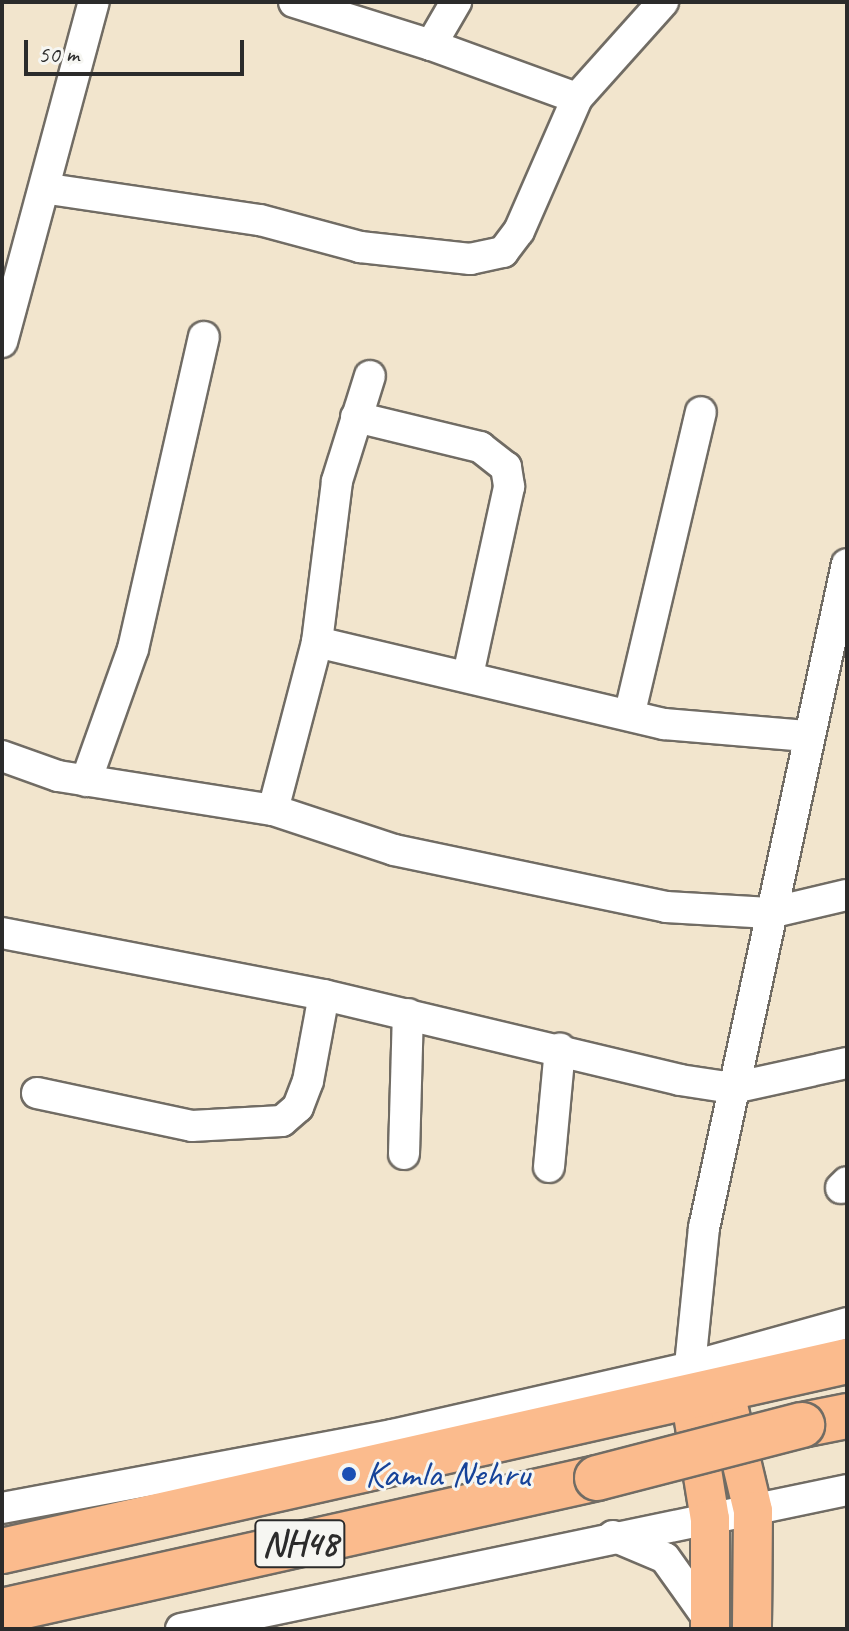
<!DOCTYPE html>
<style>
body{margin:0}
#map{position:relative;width:849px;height:1631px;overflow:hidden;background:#f2e5cd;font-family:Caveat,sans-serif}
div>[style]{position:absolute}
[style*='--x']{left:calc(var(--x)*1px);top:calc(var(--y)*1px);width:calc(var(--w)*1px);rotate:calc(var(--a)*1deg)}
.roads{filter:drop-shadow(2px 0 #716c64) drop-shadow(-2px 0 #716c64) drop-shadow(0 2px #716c64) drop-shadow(0 -2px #716c64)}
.minor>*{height:30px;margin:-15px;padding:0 15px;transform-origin:15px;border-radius:15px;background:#fff}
.major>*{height:38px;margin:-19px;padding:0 19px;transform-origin:19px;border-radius:19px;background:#fbbb8d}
.highway>*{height:44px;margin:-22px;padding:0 22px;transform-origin:22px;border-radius:22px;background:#fbbb8d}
.bridges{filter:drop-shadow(2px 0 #716c64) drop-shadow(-2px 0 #716c64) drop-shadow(0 2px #716c64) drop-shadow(0 -2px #716c64)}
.highway-bridge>*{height:44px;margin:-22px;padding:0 22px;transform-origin:22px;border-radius:22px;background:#fbbb8d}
.dots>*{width:22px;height:22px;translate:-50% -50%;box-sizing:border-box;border:4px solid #f6f6f2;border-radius:50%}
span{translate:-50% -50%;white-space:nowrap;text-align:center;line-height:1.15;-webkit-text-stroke:6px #f6f6f2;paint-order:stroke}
.shield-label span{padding:2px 6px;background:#f6f6f2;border:2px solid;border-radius:6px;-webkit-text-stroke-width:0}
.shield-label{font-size:36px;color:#2b2b2b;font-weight:700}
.transit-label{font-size:38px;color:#164399}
.left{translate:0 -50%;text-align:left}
.frame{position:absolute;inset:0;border:4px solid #2b2b2b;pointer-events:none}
.scale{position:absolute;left:24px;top:40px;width:220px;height:36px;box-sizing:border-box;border:4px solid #2b2b2b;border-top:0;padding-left:10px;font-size:24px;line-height:28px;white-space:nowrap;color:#2b2b2b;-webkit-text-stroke:6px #f6f6f2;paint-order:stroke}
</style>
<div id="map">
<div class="roads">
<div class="minor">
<div style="--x:294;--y:2;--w:144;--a:17.4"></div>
<div style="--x:431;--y:45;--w:50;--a:-59.8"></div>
<div style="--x:431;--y:45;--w:155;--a:20"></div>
<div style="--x:49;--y:189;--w:213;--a:8.4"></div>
<div style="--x:260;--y:220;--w:104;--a:15.1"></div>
<div style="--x:360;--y:247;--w:111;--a:6.2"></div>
<div style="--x:470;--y:259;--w:34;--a:-12"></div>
<div style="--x:503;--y:252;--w:26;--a:-53"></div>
<div style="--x:519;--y:231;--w:145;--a:-66.4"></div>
<div style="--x:577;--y:98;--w:129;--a:-48.1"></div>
<div style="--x:2;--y:342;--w:352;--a:-74.9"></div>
<div style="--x:356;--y:417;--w:128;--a:13.6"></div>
<div style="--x:480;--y:447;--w:33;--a:38"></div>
<div style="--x:506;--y:467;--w:20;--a:81"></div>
<div style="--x:509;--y:487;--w:192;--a:102.3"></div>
<div style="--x:317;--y:642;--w:357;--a:13.3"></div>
<div style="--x:664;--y:724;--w:143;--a:4.8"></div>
<div style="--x:630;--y:712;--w:308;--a:-76.7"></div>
<div style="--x:2;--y:756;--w:59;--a:19.7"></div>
<div style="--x:58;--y:776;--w:218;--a:9"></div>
<div style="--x:273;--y:810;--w:127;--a:18.3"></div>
<div style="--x:394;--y:850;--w:278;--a:11.8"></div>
<div style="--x:666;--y:907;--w:104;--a:3.3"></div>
<div style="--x:770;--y:913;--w:79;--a:-13.2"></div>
<div style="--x:86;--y:781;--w:140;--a:-70.4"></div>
<div style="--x:133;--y:649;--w:320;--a:-77.2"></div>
<div style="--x:273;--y:810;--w:174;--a:-75.3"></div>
<div style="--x:317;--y:642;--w:162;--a:-82.9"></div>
<div style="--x:337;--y:481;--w:110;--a:-72.6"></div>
<div style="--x:2;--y:933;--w:328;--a:10.9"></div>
<div style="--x:324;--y:995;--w:366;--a:13.4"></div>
<div style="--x:680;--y:1080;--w:54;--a:8.6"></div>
<div style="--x:733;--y:1088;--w:117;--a:-12.4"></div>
<div style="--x:37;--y:1093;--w:158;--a:12"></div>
<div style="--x:192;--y:1126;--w:90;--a:-3.2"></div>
<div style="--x:282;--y:1121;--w:21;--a:-41"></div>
<div style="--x:298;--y:1107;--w:28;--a:-69"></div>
<div style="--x:308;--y:1081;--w:87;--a:-79.5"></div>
<div style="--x:404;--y:1154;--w:140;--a:-88.4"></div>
<div style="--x:549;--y:1167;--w:119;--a:-84.7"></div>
<div style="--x:841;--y:1188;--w:8;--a:-45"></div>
<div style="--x:688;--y:1385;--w:158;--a:-84.2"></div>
<div style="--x:704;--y:1228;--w:679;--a:-77.85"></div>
<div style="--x:2;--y:1508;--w:397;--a:-10.6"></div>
<div style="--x:392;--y:1435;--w:302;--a:-12.8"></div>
<div style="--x:686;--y:1368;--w:167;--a:-15.6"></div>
<div style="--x:613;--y:1536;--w:56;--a:22.9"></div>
<div style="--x:665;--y:1558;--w:77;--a:54.5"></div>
<div style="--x:181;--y:1629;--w:680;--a:-11.79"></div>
</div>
<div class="major">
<div style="--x:724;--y:1389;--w:125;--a:76.6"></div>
<div style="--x:753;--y:1511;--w:118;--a:90.5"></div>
<div style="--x:690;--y:1396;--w:125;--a:80.8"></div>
<div style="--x:710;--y:1519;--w:110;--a:90"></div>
</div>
<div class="highway">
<div style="--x:802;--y:1425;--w:46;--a:-11.3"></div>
<div style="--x:2;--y:1551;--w:866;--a:-12.67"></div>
<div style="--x:2;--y:1611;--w:610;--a:-12.6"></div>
</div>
</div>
<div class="bridges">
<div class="highway-bridge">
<div style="--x:597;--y:1478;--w:212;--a:-14.5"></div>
</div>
</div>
<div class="dots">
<div style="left:349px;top:1474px;background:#1a4fb4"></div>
</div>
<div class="shield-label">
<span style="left:300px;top:1544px">NH48</span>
</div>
<div class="transit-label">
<span class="left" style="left:365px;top:1474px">Kamla Nehru</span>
</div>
<div class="frame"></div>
<div class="scale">50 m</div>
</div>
